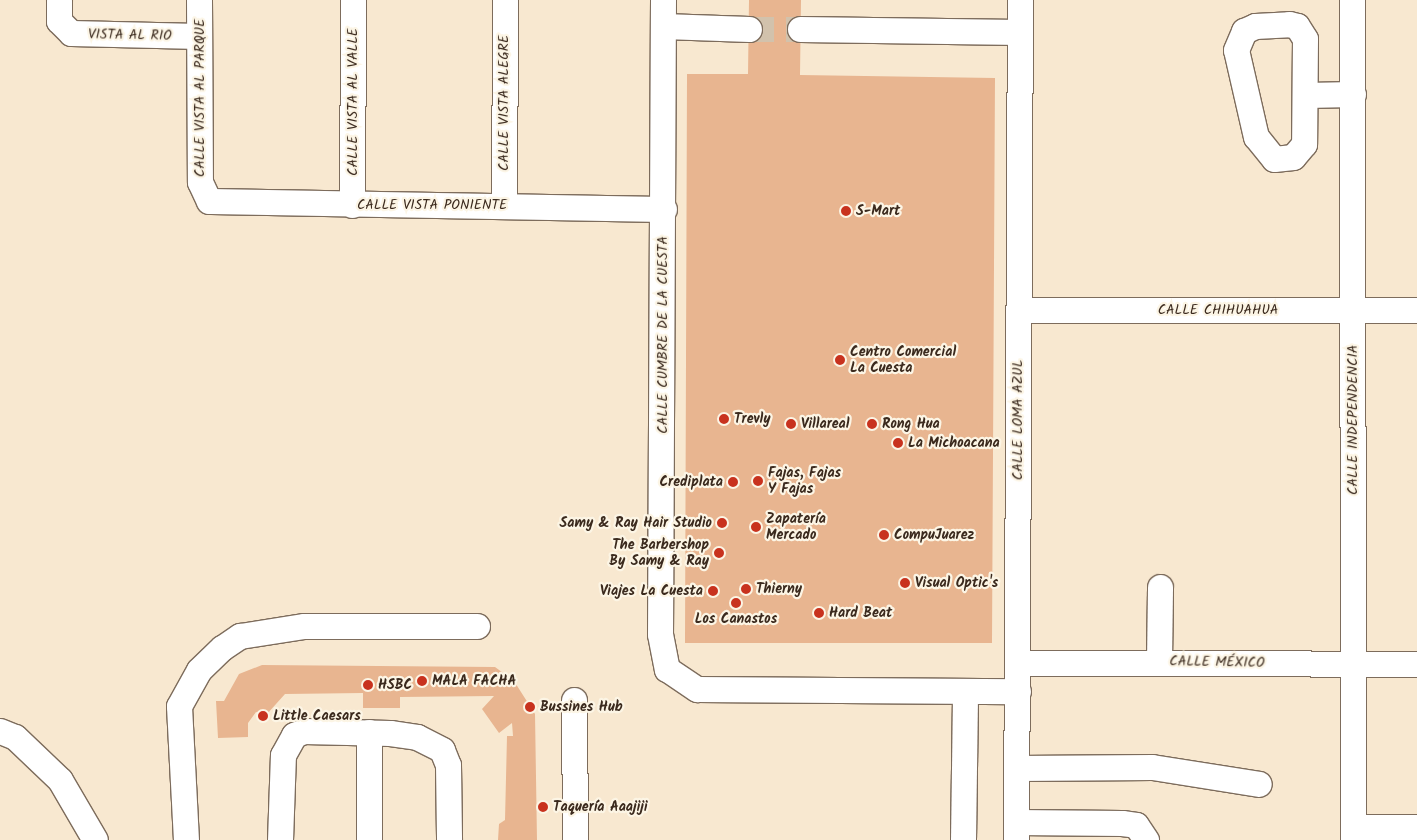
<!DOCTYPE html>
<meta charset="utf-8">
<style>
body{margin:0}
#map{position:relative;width:1417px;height:840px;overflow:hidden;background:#f8e8d0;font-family:Kalam,sans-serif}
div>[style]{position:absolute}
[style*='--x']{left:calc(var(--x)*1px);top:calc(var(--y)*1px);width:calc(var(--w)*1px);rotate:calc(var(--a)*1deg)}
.building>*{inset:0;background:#e8b590}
.minor-tunnel>*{height:25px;margin-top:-12.5px;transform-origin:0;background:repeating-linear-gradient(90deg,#d2c2ac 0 25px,transparent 0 37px)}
.roads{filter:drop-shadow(1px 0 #7d6c5c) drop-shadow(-1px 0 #7d6c5c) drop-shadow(0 1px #7d6c5c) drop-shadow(0 -1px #7d6c5c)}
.minor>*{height:25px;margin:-12.5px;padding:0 12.5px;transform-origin:12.5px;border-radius:12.5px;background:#fff}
.dots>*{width:14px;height:14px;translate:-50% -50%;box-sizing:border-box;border:2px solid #fcf5e5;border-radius:50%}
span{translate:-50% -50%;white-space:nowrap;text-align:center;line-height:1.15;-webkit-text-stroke:4.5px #fcf5e5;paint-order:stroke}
.street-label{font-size:14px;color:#3b2a1e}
.poi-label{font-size:14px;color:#3b2a1e;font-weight:700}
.left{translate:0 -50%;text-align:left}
.right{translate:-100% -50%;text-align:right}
</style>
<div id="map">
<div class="building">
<div style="clip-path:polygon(749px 0,801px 0,800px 75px,995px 78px,992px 643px,685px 643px,687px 74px,748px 74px)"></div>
<div style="clip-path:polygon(262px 665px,495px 667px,514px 681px,535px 714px,537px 840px,498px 840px,499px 824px,505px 820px,507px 736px,513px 736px,512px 723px,499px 733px,482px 709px,494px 696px,400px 697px,400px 708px,363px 708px,363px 693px,285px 694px,267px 714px,256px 712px,248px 723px,248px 737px,218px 738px,216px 701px,224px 701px,239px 674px)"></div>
</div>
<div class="minor-tunnel">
<div style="--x:749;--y:29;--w:51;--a:0"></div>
</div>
<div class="roads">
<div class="minor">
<div style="--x:59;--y:0;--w:21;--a:90"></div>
<div style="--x:59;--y:21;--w:17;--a:45"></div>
<div style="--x:71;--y:33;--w:128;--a:1.3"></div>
<div style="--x:199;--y:0;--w:182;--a:89.7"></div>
<div style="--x:200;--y:182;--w:21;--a:65"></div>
<div style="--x:209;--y:201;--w:455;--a:1"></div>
<div style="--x:663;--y:0;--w:634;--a:90.27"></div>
<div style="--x:660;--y:634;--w:36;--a:79"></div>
<div style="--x:667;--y:669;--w:36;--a:34"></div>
<div style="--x:697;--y:689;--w:321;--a:0.4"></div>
<div style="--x:1352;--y:0;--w:840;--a:89.93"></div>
<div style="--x:1289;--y:24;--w:8;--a:14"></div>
<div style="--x:1297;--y:26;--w:15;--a:58"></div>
<div style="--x:1305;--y:39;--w:105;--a:90.5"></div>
<div style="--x:1304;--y:144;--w:17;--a:130"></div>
<div style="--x:1293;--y:157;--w:19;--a:174"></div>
<div style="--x:1274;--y:159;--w:28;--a:-129"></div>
<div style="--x:1256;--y:137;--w:89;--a:-102.9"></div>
<div style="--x:1236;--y:50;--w:21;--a:-67"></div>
<div style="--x:1244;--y:31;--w:12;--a:-24"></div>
<div style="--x:1255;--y:26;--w:34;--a:-3"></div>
<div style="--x:663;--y:26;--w:86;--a:2"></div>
<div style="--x:800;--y:29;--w:220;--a:0.8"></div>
<div style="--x:1306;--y:95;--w:47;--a:-1.2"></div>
<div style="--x:352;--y:205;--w:205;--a:-89.7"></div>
<div style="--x:504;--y:205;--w:205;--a:-89.7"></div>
<div style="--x:1018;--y:310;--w:399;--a:0"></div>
<div style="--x:1159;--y:661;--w:74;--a:-89.2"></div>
<div style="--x:1018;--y:663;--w:399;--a:0.1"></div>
<div style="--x:574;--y:700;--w:140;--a:89.6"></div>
<div style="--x:0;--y:731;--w:16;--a:22"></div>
<div style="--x:15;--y:737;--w:62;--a:43.7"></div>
<div style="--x:60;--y:780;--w:69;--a:59.7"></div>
<div style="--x:369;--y:732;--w:108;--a:90"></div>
<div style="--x:1017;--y:768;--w:135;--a:-0.4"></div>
<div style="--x:1152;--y:767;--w:108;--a:9"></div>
<div style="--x:1016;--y:822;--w:106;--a:0.5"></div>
<div style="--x:1122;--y:823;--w:14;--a:8"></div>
<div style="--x:1136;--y:825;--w:18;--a:56"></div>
<div style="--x:1354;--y:827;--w:63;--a:0"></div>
<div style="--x:186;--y:840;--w:134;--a:-93"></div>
<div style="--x:179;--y:706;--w:41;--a:-60.9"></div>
<div style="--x:199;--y:670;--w:32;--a:-44"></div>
<div style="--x:222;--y:648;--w:22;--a:-34"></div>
<div style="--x:240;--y:636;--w:65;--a:-8.9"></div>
<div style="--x:304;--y:626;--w:173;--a:0"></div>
<div style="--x:280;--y:840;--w:85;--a:-88"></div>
<div style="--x:283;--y:755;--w:23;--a:-61"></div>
<div style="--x:294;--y:735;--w:11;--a:-22"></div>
<div style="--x:304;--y:731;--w:86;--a:1.3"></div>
<div style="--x:390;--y:733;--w:27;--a:8"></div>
<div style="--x:417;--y:737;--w:28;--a:27"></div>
<div style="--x:442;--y:750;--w:16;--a:68"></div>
<div style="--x:448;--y:765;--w:75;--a:89.2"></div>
<div style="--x:963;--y:840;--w:148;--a:-89.2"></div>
<div style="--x:1016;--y:840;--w:840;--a:-89.73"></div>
</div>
</div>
<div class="dots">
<div style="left:846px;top:211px;background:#c8321e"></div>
<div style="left:840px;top:360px;background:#c8321e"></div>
<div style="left:724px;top:419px;background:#c8321e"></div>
<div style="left:791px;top:424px;background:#c8321e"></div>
<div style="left:872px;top:424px;background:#c8321e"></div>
<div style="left:898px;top:443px;background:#c8321e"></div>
<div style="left:758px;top:481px;background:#c8321e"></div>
<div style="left:733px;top:482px;background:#c8321e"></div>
<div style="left:722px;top:523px;background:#c8321e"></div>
<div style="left:756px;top:527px;background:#c8321e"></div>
<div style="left:884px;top:535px;background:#c8321e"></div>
<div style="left:719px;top:553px;background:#c8321e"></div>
<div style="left:905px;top:583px;background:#c8321e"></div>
<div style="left:746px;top:589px;background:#c8321e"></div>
<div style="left:713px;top:591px;background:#c8321e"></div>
<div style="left:736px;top:603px;background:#c8321e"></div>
<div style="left:819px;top:613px;background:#c8321e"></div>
<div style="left:422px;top:681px;background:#c8321e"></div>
<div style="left:368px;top:685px;background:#c8321e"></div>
<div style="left:530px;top:707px;background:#c8321e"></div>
<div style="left:263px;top:716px;background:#c8321e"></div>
<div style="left:543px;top:807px;background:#c8321e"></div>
</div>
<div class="street-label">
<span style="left:130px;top:35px;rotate:1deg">VISTA AL RIO</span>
<span style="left:200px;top:98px;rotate:-90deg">CALLE VISTA AL PARQUE</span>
<span style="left:353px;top:102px;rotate:-90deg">CALLE VISTA AL VALLE</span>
<span style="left:504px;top:103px;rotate:-90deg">CALLE VISTA ALEGRE</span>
<span style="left:432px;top:205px">CALLE VISTA PONIENTE</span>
<span style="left:1218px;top:310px">CALLE CHIHUAHUA</span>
<span style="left:663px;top:335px;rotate:-90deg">CALLE CUMBRE DE LA CUESTA</span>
<span style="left:1018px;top:420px;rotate:-90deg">CALLE LOMA AZUL</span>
<span style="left:1353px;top:420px;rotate:-90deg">CALLE INDEPENDENCIA</span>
<span style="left:1217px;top:662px;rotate:1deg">CALLE MÉXICO</span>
</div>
<div class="poi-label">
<span class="left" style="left:856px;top:211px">S-Mart</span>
<span class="left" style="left:850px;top:360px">Centro Comercial<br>La Cuesta</span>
<span class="left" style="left:734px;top:419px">Trevly</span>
<span class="left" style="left:801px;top:424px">Villareal</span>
<span class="left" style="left:882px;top:424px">Rong Hua</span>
<span class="left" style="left:908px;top:443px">La Michoacana</span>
<span class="left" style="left:768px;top:481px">Fajas, Fajas<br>Y Fajas</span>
<span class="right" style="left:723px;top:482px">Crediplata</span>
<span class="left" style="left:766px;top:527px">Zapatería<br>Mercado</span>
<span class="right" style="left:712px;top:523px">Samy &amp; Ray Hair Studio</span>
<span class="left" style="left:894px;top:535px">CompuJuarez</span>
<span class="right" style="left:709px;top:553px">The Barbershop<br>By Samy &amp; Ray</span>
<span class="left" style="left:915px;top:583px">Visual Optic's</span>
<span class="left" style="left:756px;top:589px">Thierny</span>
<span class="right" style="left:703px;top:591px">Viajes La Cuesta</span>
<span class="left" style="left:829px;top:613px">Hard Beat</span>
<span style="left:736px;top:619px">Los Canastos</span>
<span class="left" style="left:432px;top:681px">MALA FACHA</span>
<span class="left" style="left:378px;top:685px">HSBC</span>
<span class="left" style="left:540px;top:707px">Bussines Hub</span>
<span class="left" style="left:273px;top:716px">Little Caesars</span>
<span class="left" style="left:553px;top:807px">Taquería Aaajiji</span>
</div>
</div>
